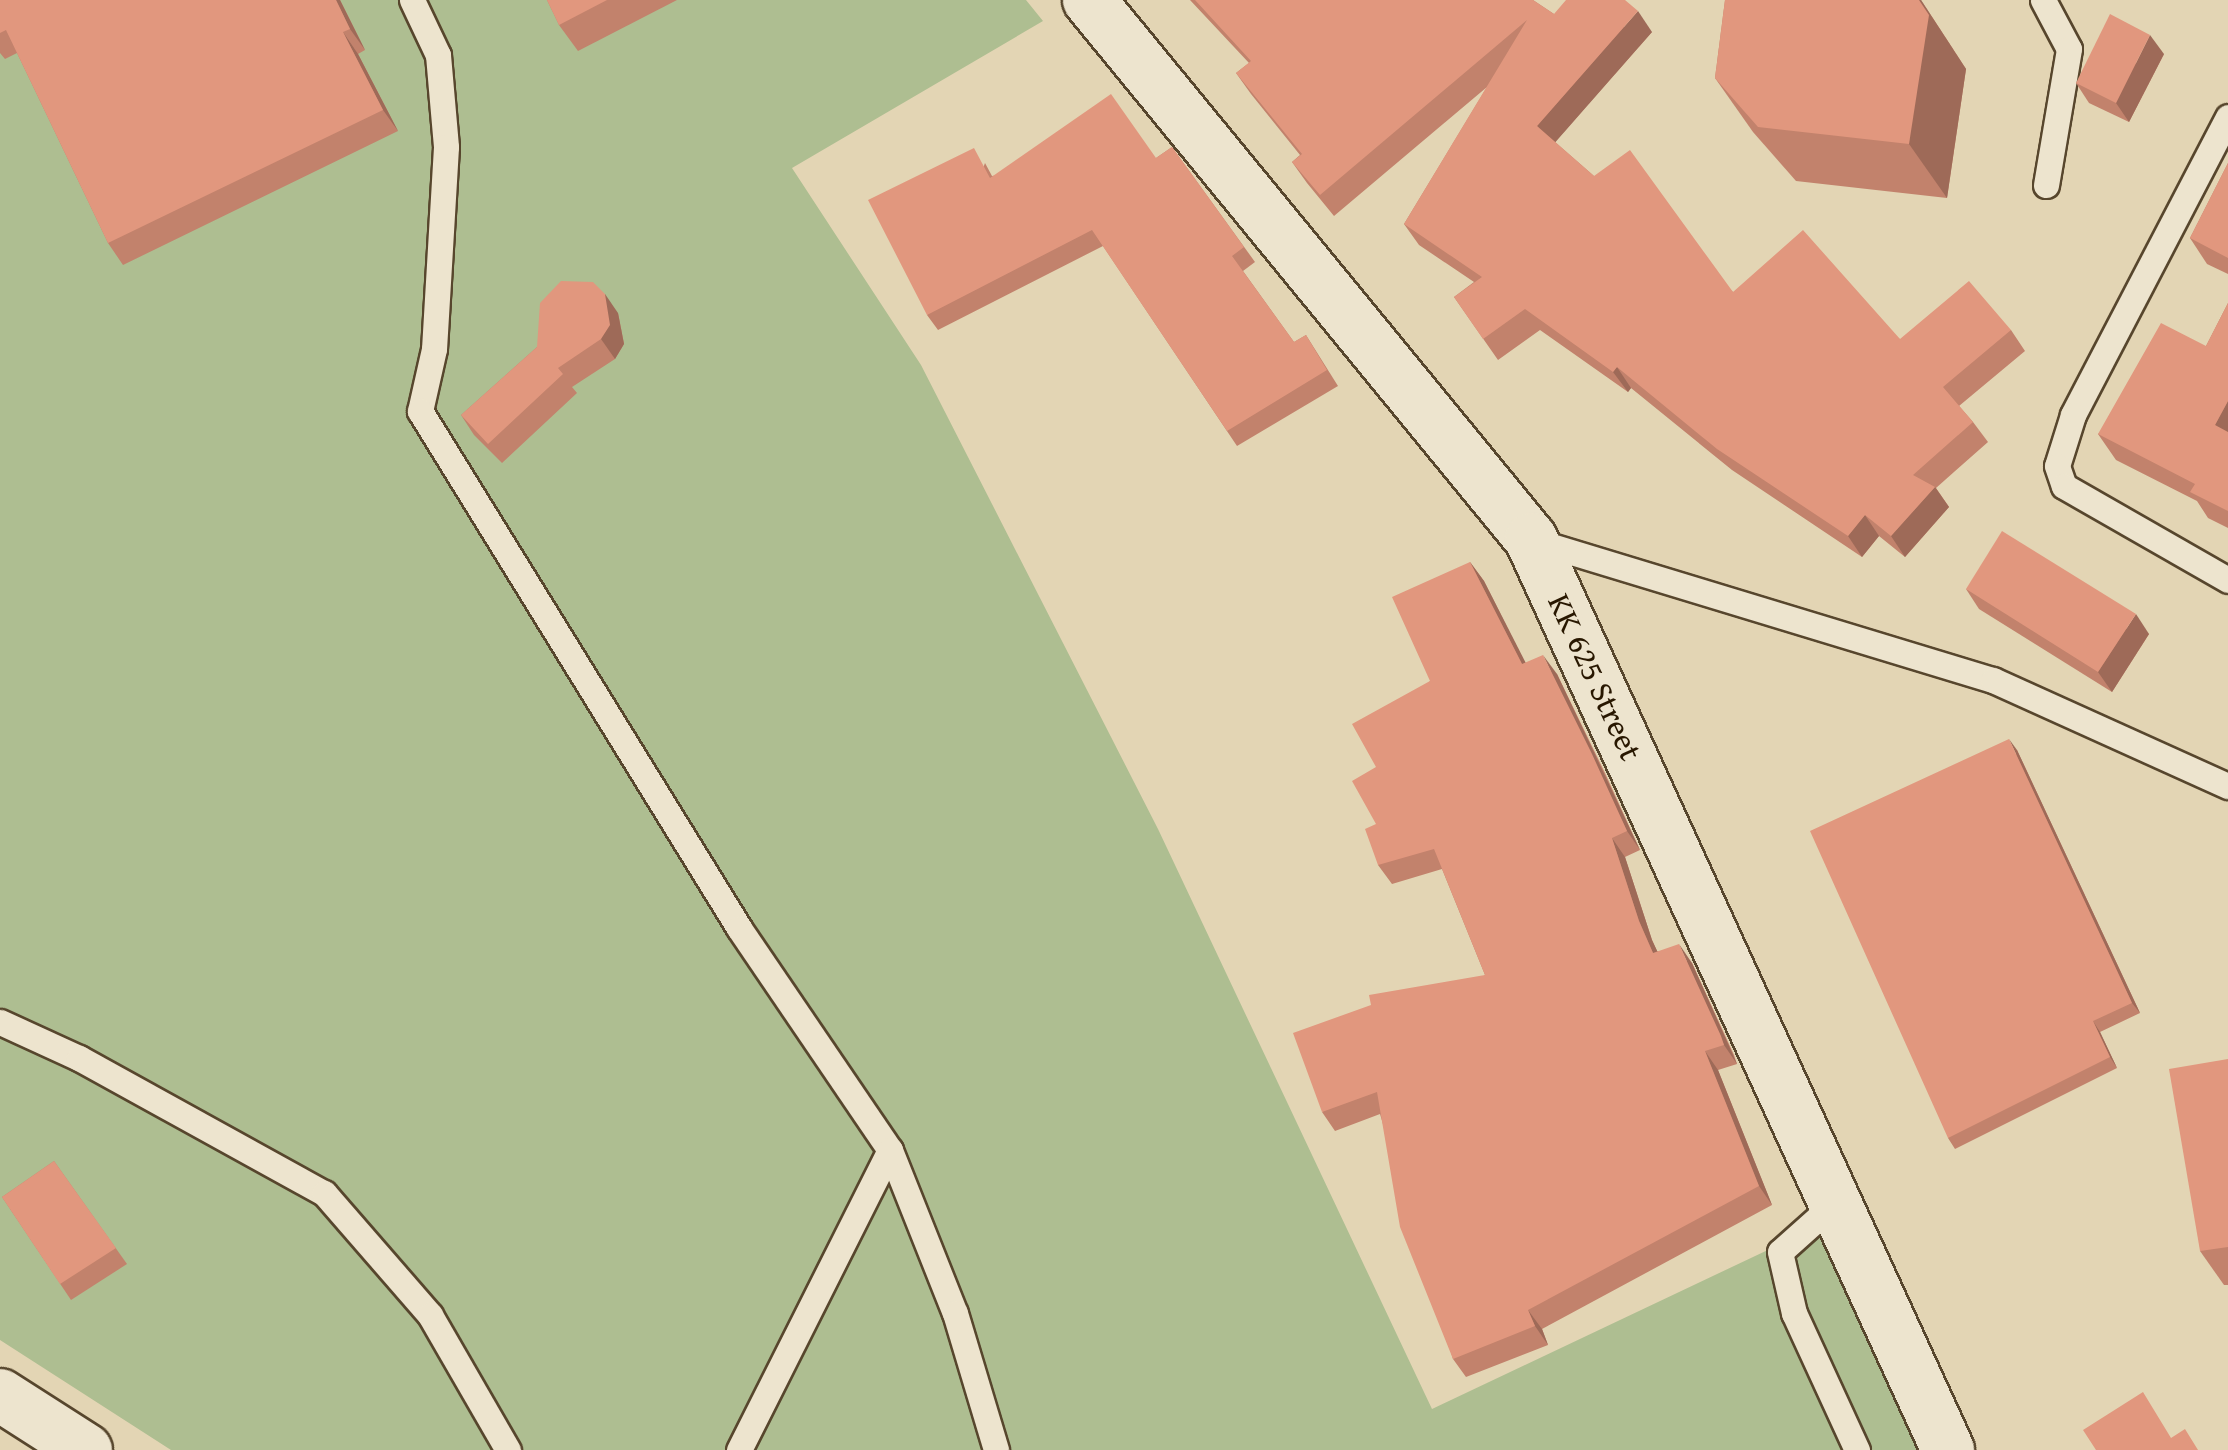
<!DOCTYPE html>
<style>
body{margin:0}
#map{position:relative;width:2228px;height:1450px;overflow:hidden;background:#e3d5b4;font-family:"Gentium Book Plus",serif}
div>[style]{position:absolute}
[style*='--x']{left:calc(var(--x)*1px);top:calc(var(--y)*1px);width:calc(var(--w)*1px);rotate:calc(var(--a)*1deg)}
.green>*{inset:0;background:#aebe91}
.roads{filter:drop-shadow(2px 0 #57462d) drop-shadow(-2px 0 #57462d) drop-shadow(0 2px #57462d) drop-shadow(0 -2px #57462d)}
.service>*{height:25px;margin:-12.5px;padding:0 12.5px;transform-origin:12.5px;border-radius:12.5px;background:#ede4ce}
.minor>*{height:52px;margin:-26px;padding:0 26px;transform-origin:26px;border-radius:26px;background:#ede4ce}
.wall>*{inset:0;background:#c2826c}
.shaded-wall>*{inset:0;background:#9e6a58}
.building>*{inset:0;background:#e1977e}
span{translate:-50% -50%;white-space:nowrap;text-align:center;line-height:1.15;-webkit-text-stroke:10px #ede4ce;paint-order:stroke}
.street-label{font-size:32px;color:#281700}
</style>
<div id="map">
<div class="green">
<div style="clip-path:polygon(0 0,1026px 0,1043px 21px,792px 168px,921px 365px,1158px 829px,1432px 1409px,1829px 1221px,1933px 1450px,171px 1450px,0 1340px)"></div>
</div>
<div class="roads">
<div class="service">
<div style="--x:412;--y:0;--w:61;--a:64.7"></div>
<div style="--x:438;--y:55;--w:92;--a:85"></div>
<div style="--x:446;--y:147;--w:202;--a:93.4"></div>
<div style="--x:434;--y:349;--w:64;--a:102.7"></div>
<div style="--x:420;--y:411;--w:607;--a:58.32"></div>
<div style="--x:739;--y:928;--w:268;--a:55.8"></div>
<div style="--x:890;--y:1150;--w:175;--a:68.3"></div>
<div style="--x:955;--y:1313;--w:143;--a:73.3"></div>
<div style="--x:2043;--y:0;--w:55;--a:62"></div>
<div style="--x:2069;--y:49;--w:138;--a:99.6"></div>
<div style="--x:2228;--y:117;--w:336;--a:117.5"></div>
<div style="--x:2073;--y:415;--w:53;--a:107.4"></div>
<div style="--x:2057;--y:466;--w:21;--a:71"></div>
<div style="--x:2064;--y:486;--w:189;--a:29.8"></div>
<div style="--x:1535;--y:541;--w:479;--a:16.9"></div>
<div style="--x:1993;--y:680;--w:258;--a:24.3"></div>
<div style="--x:0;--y:1022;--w:87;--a:24.5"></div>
<div style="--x:79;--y:1058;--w:280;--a:28.9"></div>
<div style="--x:324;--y:1193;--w:162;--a:49"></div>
<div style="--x:430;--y:1315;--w:156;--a:60"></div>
<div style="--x:1837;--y:1201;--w:76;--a:138.2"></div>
<div style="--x:1780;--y:1252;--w:63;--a:77.1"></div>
<div style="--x:1794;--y:1313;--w:151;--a:65.3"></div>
<div style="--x:739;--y:1450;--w:336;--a:-63.3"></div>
</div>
<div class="minor">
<div style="--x:1089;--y:0;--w:697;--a:50.65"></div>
<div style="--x:1531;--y:539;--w:1002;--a:65.4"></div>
<div style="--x:0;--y:1395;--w:102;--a:32.6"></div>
</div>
</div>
<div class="wall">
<div style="clip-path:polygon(0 0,340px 0,365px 50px,358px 54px,398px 131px,123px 265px,108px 243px,17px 53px,5px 59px,0 53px)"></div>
<div style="clip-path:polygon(547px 0,677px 0,578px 51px,559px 25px)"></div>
<div style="clip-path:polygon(1190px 0,1533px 0,1554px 14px,1652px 32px,1555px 142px,1594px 176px,1733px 292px,1900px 339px,2011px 330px,2025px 351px,1959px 406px,1973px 422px,1988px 442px,1936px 488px,1949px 507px,1905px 557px,1879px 536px,1862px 557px,1732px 470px,1631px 388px,1628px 392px,1540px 330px,1498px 360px,1454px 297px,1474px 282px,1419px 245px,1404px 224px,1487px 87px,1334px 216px,1307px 183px,1292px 162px,1300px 155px,1251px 94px,1236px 73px,1249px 63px)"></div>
<div style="clip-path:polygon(1725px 0,1921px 0,1966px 69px,1947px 198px,1796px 181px,1753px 132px,1715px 78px)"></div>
<div style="clip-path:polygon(2164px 54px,2129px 122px,2089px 103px,2076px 83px)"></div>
<div style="clip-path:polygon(1172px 147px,1255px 262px,1243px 271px,1294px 342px,1306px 335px,1338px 386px,1237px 446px,1103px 246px,938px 330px,927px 315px,985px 163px,992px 176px,1156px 158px)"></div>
<div style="clip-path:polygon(2228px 163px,2228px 274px,2207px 264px,2190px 238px)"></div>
<div style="clip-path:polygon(2228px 303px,2228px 528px,2208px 518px,2197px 501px,2116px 460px,2098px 434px,2206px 346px)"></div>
<div style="clip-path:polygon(618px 313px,624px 344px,615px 359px,572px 387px,577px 393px,502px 463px,474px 435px,461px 415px,537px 347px)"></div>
<div style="clip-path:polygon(1470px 562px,1484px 581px,1525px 663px,1557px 674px,1605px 773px,1640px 850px,1625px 857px,1652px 940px,1657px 951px,1692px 963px,1734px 1055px,1737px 1064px,1718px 1070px,1772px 1205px,1542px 1329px,1548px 1345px,1466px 1377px,1453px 1359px,1380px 1114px,1335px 1131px,1322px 1112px,1485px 975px,1442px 869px,1392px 884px,1378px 865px,1376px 824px,1376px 767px,1430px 681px)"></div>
<div style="clip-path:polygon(1966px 589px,2149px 634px,2112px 692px,1979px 609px)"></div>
<div style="clip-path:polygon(2017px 750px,2140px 1013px,2100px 1032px,2117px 1068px,1955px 1149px,1948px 1138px)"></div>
<div style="clip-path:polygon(2228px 1059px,2228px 1285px,2224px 1285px,2200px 1251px)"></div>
<div style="clip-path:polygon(54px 1161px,127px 1264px,71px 1300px,2px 1197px)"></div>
</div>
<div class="shaded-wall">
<div style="clip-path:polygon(336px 0,340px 0,365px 50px,350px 29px)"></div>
<div style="clip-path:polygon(1919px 0,1921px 0,1966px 69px,1947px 198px,1909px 144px)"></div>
<div style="clip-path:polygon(1638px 11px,1652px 32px,1552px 146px,1537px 126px)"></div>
<div style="clip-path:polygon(343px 32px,358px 54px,398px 131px,383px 110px)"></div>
<div style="clip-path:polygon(2150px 35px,2164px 54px,2129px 122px,2116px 103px)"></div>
<div style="clip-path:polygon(605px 294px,618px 313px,624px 344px,615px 359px,601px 339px)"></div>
<div style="clip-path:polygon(1617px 367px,1631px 388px,1628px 392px,1613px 372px)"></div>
<div style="clip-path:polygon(2228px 401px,2228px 443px,2215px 425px)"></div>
<div style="clip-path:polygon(1935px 487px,1949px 507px,1905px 557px,1891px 536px)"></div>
<div style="clip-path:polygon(1865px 515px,1879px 536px,1862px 557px,1848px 536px)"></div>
<div style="clip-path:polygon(1470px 562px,1484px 581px,1536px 683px,1522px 664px)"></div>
<div style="clip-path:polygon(2136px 614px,2149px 634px,2112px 692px,2098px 672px)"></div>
<div style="clip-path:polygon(1543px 655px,1557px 674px,1640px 850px,1627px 831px)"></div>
<div style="clip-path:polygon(2009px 739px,2017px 750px,2140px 1013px,2132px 1003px)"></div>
<div style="clip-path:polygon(1612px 838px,1625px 857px,1652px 940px,1667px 972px,1653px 953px,1639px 921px)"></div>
<div style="clip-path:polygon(1679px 944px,1692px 963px,1737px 1064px,1724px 1045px)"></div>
<div style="clip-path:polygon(2093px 1021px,2100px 1032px,2117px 1068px,2110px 1057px)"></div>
<div style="clip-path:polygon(1705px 1051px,1718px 1070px,1772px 1205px,1759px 1186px)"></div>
<div style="clip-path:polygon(1528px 1310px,1542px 1329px,1548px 1345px,1535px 1326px)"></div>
</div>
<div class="building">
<div style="clip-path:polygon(0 0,336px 0,350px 29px,343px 32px,383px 110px,108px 243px,6px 30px,0 33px)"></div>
<div style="clip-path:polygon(547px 0,607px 0,559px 25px)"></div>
<div style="clip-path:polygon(1195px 0,1533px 0,1554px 14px,1566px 0,1625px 0,1638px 11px,1537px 126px,1594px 176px,1630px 150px,1733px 292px,1803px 230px,1900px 339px,1969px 281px,2011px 330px,1943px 387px,1973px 422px,1913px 475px,1935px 487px,1891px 536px,1865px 515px,1848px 536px,1717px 449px,1617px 367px,1613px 372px,1525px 309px,1483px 339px,1454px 297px,1482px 277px,1404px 224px,1527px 20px,1320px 195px,1292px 162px,1302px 154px,1236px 73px,1251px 61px)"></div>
<div style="clip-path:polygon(1725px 0,1919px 0,1929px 15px,1909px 144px,1758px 127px,1715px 78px)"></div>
<div style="clip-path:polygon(2110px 14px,2150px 35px,2116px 103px,2076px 83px)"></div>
<div style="clip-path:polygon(1111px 94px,1156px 158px,1172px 147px,1244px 247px,1232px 256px,1294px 342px,1306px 335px,1327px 370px,1227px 431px,1092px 230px,927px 315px,868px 200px,974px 148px,990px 178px)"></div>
<div style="clip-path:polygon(2228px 163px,2228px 258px,2190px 238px)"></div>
<div style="clip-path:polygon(561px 281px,593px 282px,605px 294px,610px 325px,601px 339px,558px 368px,563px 374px,488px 444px,461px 415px,537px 347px,540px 303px)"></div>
<div style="clip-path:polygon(2228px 303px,2228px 401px,2215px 425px,2228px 432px,2228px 511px,2190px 492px,2195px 484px,2098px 434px,2161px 323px,2206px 346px)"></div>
<div style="clip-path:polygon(2002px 531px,2136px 614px,2098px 672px,1966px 589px)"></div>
<div style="clip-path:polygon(1470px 562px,1522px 664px,1543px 655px,1592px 754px,1627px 831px,1612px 838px,1639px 921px,1653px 953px,1679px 944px,1721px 1036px,1724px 1045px,1705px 1051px,1759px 1186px,1528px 1310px,1535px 1326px,1453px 1359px,1400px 1227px,1377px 1092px,1322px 1112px,1293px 1033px,1371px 1005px,1369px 995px,1485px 975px,1434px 849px,1378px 865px,1365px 829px,1376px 824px,1352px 781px,1376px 767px,1352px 724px,1430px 681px,1392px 597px)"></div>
<div style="clip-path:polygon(2009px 739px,2132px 1003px,2093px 1021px,2110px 1057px,1948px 1138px,1810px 831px)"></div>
<div style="clip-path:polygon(2228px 1059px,2228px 1247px,2200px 1251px,2169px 1069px)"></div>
<div style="clip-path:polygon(54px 1161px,116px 1248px,60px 1284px,2px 1197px)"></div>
<div style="clip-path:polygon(2143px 1392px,2171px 1438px,2185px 1429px,2198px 1450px,2096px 1450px,2083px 1430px)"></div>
</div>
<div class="street-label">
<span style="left:1595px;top:677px;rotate:65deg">KK 625 Street</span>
</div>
</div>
